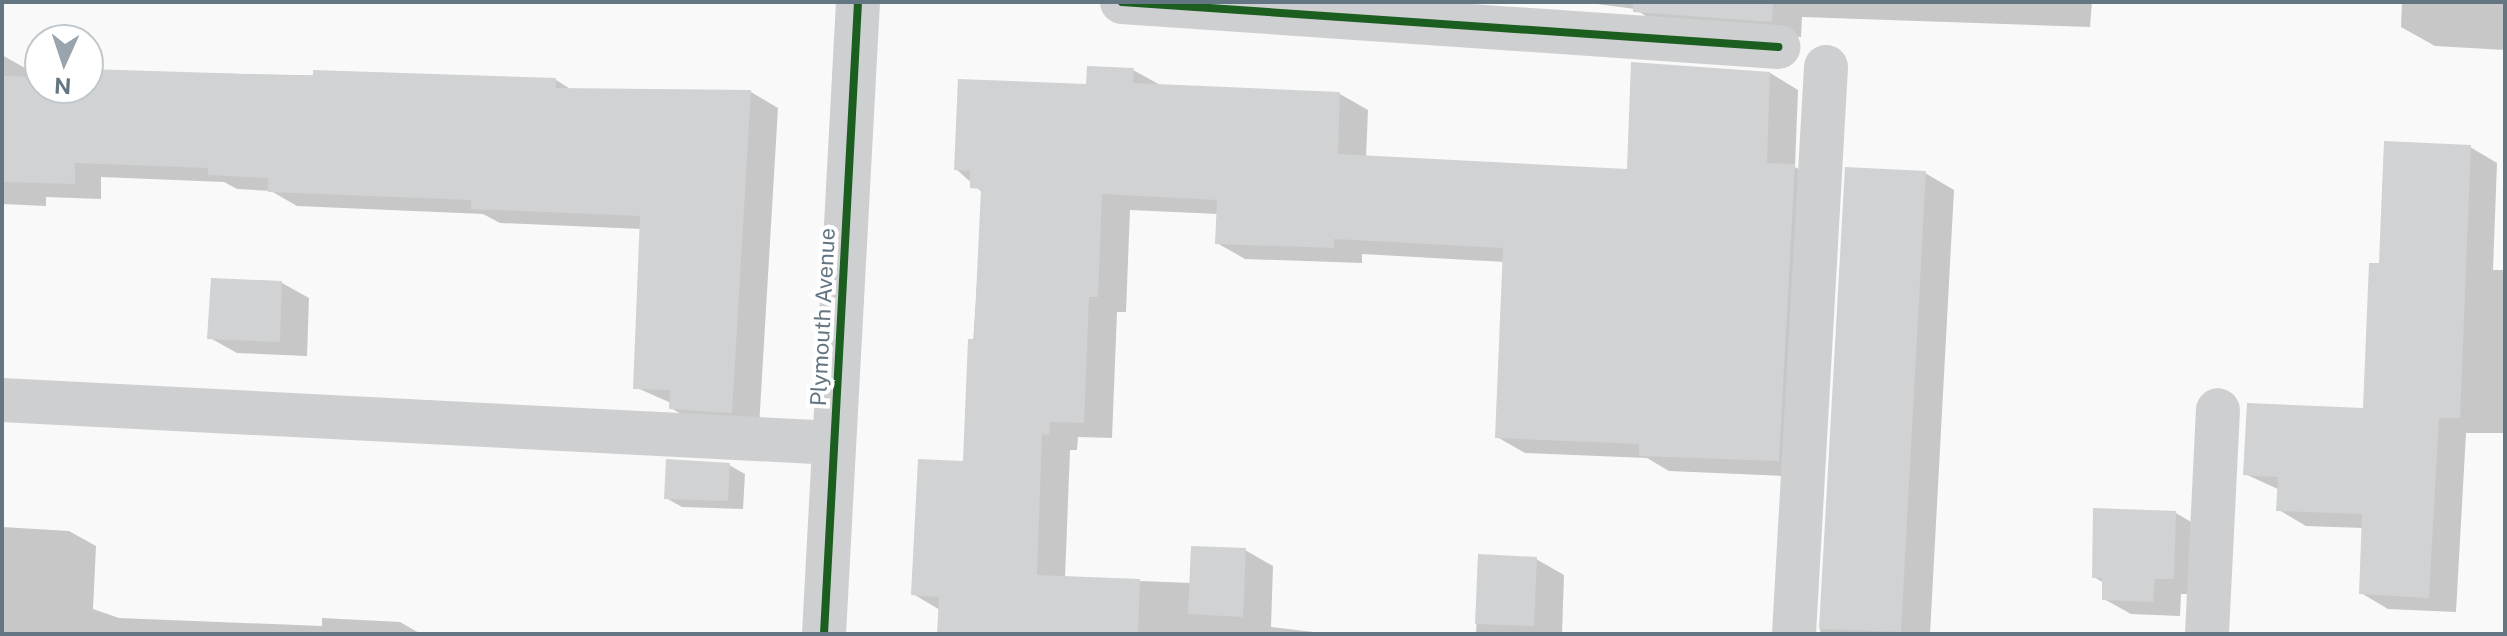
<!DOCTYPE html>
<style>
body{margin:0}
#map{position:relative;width:2507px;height:636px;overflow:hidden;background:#f9f9f9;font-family:"Public Sans",sans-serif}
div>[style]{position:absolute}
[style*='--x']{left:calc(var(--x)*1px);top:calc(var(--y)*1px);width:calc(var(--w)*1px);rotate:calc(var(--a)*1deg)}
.shadow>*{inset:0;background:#0003}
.building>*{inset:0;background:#d0d2d3}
.minor>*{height:44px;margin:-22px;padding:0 22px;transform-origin:22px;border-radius:22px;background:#cecfd0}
.cycleway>*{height:8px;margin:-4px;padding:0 4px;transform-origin:4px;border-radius:4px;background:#1b5e20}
span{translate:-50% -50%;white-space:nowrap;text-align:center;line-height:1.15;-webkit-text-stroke:8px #fff;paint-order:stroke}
.street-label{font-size:22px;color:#657683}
.frame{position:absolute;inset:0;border:4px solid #657683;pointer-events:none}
.north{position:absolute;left:24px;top:24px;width:80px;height:80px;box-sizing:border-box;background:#fff;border:2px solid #c1c8cd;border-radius:50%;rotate:183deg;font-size:22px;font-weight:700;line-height:32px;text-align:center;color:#657683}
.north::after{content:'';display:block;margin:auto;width:28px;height:36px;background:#99a4ac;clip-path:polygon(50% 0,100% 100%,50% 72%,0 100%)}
</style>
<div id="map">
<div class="shadow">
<div style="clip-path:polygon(1582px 2px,2092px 2px,2090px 27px,1802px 17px,1801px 37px,1664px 28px,1635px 9px)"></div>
<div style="clip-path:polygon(2402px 2px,2505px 2px,2505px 50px,2435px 46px,2401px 27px)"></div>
<div style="clip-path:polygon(2px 55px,25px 68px,40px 69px,40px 88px,88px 88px,88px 71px,556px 80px,572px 90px,751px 92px,778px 108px,759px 427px,698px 424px,671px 408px,671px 403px,635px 387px,642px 229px,500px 223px,483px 214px,297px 206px,271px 191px,237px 189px,224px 182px,101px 177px,101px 199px,46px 197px,46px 206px,2px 204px)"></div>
<div style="clip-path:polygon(1133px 70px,1162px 86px,1340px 94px,1368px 110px,1366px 158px,1628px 171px,1770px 73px,1798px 90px,1795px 167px,1823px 183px,1807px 477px,1669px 471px,1647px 458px,1525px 453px,1497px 437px,1505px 262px,1362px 254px,1362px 263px,1245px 259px,1217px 243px,1218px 214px,1130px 210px,1126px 312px,1117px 312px,1112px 438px,1078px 437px,1077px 450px,1070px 450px,1065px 578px,1191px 583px,1245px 550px,1273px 566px,1271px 627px,1331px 634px,939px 634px,940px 610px,913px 594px,965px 464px,983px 193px,956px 169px,1088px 86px)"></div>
<div style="clip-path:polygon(2470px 147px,2497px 163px,2493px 270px,2505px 270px,2505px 433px,2466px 433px,2456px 612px,2388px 609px,2361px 593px,2364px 528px,2306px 526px,2279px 510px,2280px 490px,2245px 474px,2364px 410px,2381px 265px)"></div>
<div style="clip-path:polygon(1847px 169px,1925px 173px,1954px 190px,1930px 634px,1820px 634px)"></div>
<div style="clip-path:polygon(282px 283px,309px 298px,307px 356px,237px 353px,210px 338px)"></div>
<div style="clip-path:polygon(729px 465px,745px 474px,743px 509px,682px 507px,666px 498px)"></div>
<div style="clip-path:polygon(2176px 513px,2203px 529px,2201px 594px,2181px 594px,2180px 616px,2131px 614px,2104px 599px,2104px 583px,2094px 577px)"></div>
<div style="clip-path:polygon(2px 527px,69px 531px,96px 546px,93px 609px,119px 618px,322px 626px,322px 618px,400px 622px,421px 634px,2px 634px)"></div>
<div style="clip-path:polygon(1480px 556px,1536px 559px,1564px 575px,1562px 634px,1476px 634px)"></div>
</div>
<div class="building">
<div style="clip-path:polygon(1633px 2px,1773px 2px,1772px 22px,1633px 12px)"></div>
<div style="clip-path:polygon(1631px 62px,1770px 72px,1767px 163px,1795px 164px,1779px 461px,1639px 456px,1639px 444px,1495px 438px,1503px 248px,1334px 239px,1334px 248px,1215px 244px,1217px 200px,1102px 194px,1098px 297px,1089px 297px,1084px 423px,1050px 422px,1049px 435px,1042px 434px,1037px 575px,1140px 579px,1138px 634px,937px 634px,939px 597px,911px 595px,918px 459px,963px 461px,968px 339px,974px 339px,981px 189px,970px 188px,970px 171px,954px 170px,958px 79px,1086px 84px,1087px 66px,1134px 68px,1133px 83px,1340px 92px,1338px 154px,1627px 169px)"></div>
<div style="clip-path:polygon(88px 69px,313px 76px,313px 70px,556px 78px,556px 88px,751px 90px,732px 413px,669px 409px,670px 390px,633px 389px,640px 216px,471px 209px,471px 200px,268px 192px,268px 178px,208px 175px,208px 168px,75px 163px,75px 184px,2px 182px,2px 76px,40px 77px,40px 88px,88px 88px)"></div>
<div style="clip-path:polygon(2384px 141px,2471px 145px,2460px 418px,2439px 418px,2429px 598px,2359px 594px,2362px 514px,2276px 511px,2278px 477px,2243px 475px,2247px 403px,2363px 408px,2369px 263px,2379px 263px)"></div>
<div style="clip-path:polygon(1845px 167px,1926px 171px,1901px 632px,1819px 629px)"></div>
<div style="clip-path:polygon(211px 278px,282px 281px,280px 342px,207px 339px)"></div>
<div style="clip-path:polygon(666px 459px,730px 463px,728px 501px,664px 499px)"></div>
<div style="clip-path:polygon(2093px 508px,2176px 511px,2174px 579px,2155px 579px,2153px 602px,2102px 600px,2102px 578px,2092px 578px)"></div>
<div style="clip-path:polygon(1191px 546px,1246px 548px,1243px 617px,1188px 614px)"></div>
<div style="clip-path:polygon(1478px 554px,1537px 557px,1534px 626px,1475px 624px)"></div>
</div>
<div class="minor">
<div style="--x:1122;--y:2;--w:658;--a:3.92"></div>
<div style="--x:2;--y:400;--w:833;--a:2.96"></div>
<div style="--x:824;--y:634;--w:633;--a:-86.92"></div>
<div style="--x:1794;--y:634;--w:568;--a:-86.77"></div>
<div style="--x:2207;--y:634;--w:224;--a:-87.2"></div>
</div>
<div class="cycleway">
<div style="--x:1122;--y:2;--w:658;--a:3.92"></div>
<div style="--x:824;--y:634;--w:633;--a:-86.92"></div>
</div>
<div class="street-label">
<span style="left:823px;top:317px;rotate:-87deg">Plymouth Avenue</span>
</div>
<div class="frame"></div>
<div class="north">N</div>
</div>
